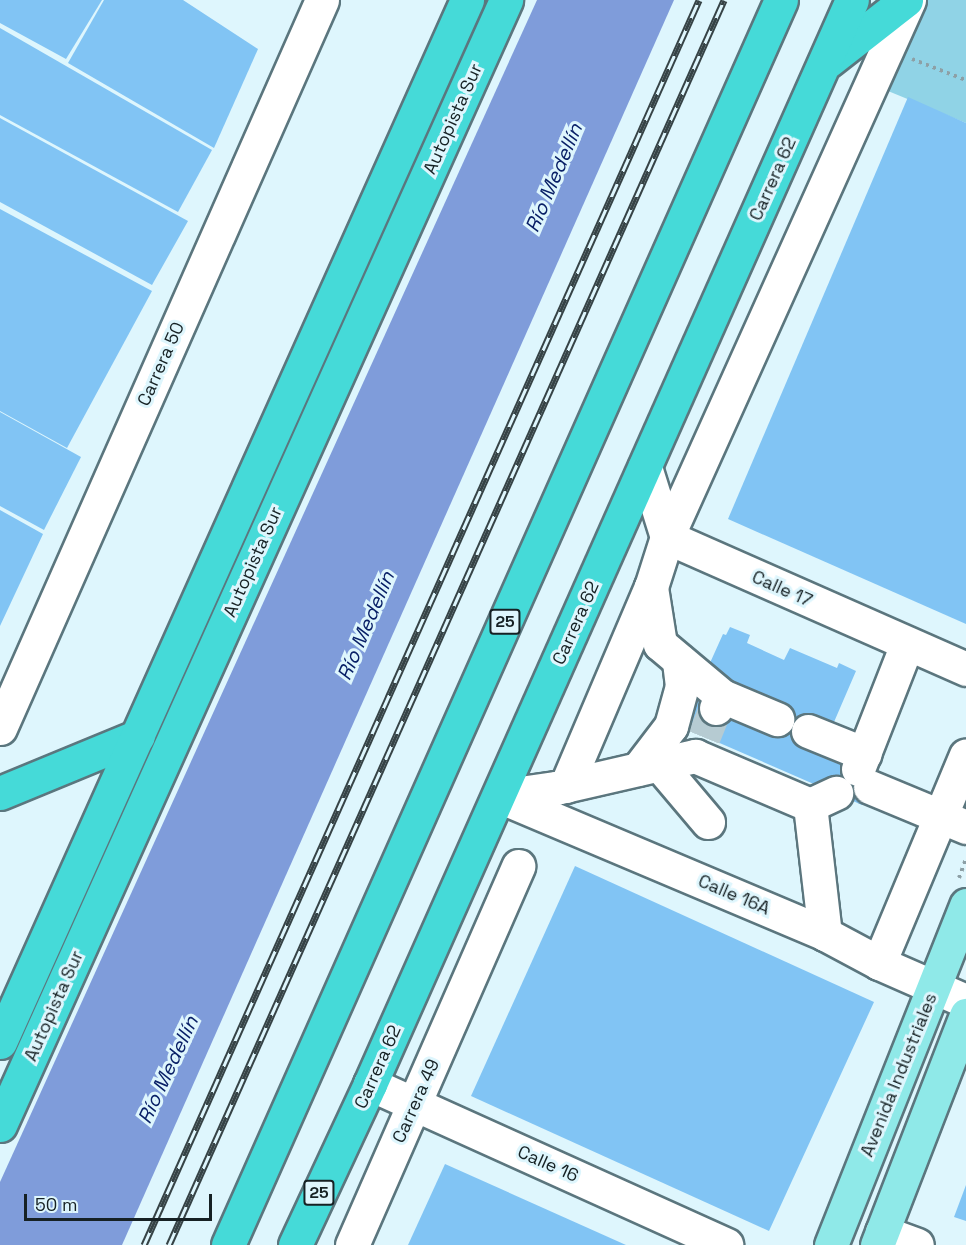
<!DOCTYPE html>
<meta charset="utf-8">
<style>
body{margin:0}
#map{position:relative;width:966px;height:1245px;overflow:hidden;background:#def6fd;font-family:"Space Grotesk",sans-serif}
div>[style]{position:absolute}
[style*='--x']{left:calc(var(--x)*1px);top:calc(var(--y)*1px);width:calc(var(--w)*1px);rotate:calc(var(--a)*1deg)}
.green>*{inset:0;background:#90d3e6}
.water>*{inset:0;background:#7f9cda}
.building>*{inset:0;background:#81c4f4}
.minor-tunnel>*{height:33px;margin-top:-16.5px;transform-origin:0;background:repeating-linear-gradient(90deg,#b6cbd2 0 33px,transparent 0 49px)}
.path>*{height:4px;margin-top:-2px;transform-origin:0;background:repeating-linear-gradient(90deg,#8da0a6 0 3px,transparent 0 7.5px)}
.roads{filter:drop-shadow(2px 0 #5b767e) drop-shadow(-2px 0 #5b767e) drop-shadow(0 2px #5b767e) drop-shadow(0 -2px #5b767e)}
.minor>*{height:33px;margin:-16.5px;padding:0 16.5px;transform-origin:16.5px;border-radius:16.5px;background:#fff}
.major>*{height:33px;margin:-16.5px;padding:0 16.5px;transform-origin:16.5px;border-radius:16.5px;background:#8fe9e8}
.highway>*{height:33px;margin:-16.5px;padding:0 16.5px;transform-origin:16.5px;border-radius:16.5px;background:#45dad8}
.rail>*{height:7px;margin-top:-3.5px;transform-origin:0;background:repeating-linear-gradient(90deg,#def6fd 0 14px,#364346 0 28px);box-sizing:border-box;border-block:2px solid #364346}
span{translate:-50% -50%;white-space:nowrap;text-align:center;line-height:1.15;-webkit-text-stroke:6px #def6fd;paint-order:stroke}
.shield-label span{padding:2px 4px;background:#def6fd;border:2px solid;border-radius:4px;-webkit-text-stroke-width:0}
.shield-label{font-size:16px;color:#162124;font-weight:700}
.street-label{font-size:18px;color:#162124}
.water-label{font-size:20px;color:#092067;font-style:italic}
.scale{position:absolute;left:24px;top:1194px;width:188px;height:27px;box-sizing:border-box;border:3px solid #162124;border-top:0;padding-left:8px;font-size:18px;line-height:21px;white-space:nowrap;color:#162124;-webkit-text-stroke:4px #def6fd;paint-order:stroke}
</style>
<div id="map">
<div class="green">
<div style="clip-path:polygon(925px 0,966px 0,966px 123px,888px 91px)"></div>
</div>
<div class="water">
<div style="clip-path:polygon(537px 0,674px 0,122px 1245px,0 1245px,0 1182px)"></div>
</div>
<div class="building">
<div style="clip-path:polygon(0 0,102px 0,66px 59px,0 23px)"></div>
<div style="clip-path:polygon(104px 0,183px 0,258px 49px,214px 148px,68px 63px)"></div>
<div style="clip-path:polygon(0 28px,212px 150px,178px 212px,0 115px)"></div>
<div style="clip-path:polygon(908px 97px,966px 123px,966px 624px,728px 519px)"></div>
<div style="clip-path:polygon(0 118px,188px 221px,152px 285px,0 202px)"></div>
<div style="clip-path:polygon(0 209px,152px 291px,67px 448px,0 411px)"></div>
<div style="clip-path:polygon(0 412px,81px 457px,44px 530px,0 506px)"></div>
<div style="clip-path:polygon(0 510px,43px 534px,0 626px)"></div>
<div style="clip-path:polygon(730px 627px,750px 635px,747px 643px,784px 660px,790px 648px,837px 668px,839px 663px,856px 671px,831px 729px,875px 776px,862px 805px,685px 728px,698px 700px,771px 733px,705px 674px,723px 634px,726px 635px)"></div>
<div style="clip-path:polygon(575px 866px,874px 1002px,769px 1231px,471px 1096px)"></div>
<div style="clip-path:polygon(445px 1164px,626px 1245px,408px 1245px)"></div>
<div style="clip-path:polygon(966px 1185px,966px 1221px,954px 1217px)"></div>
</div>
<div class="minor-tunnel">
<div style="--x:704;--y:737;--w:31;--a:-68"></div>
</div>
<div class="path">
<div style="--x:912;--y:59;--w:58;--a:21.3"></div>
<div style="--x:959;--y:878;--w:20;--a:-70"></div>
</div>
<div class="roads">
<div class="minor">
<div style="--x:645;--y:467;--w:73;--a:72.6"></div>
<div style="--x:667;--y:537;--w:327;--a:23.8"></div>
<div style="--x:722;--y:696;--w:60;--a:22.7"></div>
<div style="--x:716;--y:708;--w:13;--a:-63"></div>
<div style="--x:722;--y:696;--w:81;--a:-140"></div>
<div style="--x:660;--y:644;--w:58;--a:-99"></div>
<div style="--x:651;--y:587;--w:52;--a:-72.3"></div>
<div style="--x:667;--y:537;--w:589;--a:-65.74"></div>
<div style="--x:0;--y:728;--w:796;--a:-66.14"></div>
<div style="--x:808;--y:731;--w:61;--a:22"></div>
<div style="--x:659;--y:764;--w:76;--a:49.8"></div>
<div style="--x:638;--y:769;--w:54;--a:-52.5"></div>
<div style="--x:671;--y:726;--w:41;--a:-74.6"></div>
<div style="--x:682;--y:686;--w:26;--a:-97"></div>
<div style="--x:858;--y:769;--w:134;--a:-68.6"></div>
<div style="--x:566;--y:786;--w:216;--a:-66.9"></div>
<div style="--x:870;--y:787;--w:104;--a:22.6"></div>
<div style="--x:499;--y:796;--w:354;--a:22.9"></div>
<div style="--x:825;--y:934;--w:61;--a:28.2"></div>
<div style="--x:879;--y:963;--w:95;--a:23.6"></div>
<div style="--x:499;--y:796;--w:58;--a:-8"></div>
<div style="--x:556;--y:788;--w:143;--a:-13"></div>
<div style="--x:695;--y:756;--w:125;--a:23.1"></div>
<div style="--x:810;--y:805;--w:29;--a:-25"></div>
<div style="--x:810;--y:805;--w:130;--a:83.4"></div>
<div style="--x:879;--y:963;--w:225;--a:-67.3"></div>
<div style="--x:370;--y:1084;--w:391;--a:24.3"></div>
<div style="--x:882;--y:1232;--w:37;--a:20"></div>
<div style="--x:352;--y:1245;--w:414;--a:-66.3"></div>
</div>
<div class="major">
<div style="--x:831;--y:1245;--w:366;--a:-68.3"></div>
<div style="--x:877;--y:1245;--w:247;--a:-68.8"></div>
</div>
<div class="highway">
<div style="--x:828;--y:61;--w:99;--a:-38"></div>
<div style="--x:0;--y:793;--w:149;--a:-22.4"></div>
<div style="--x:0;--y:1042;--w:1142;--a:-65.86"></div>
<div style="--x:0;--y:1125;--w:1234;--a:-65.78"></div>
<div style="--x:228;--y:1245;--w:1362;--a:-66.05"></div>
<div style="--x:295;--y:1245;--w:178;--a:-65"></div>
<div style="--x:370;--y:1084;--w:1186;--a:-66.03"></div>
</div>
</div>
<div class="rail">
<div style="--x:144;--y:1245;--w:1363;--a:-65.97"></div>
<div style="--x:169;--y:1245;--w:1363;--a:-65.97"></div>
</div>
<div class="shield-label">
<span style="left:505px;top:622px">25</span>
<span style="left:319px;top:1193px">25</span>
</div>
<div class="street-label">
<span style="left:453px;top:119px;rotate:-66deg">Autopista Sur</span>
<span style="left:773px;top:179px;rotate:-66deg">Carrera 62</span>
<span style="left:161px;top:364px;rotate:-66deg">Carrera 50</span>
<span style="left:253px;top:562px;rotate:-66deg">Autopista Sur</span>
<span style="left:782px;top:589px;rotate:24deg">Calle 17</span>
<span style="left:576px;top:623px;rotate:-66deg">Carrera 62</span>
<span style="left:734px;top:895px;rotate:23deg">Calle 16A</span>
<span style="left:54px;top:1006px;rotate:-66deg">Autopista Sur</span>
<span style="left:378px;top:1067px;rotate:-66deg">Carrera 62</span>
<span style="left:899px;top:1075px;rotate:-68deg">Avenida Industriales</span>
<span style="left:416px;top:1101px;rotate:-66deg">Carrera 49</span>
<span style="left:548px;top:1164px;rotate:24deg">Calle 16</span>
</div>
<div class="water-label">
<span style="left:554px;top:178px;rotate:-67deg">Río Medellín</span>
<span style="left:366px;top:626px;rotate:-67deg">Río Medellín</span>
<span style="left:168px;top:1070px;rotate:-65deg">Río Medellín</span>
</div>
<div class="scale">50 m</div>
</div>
